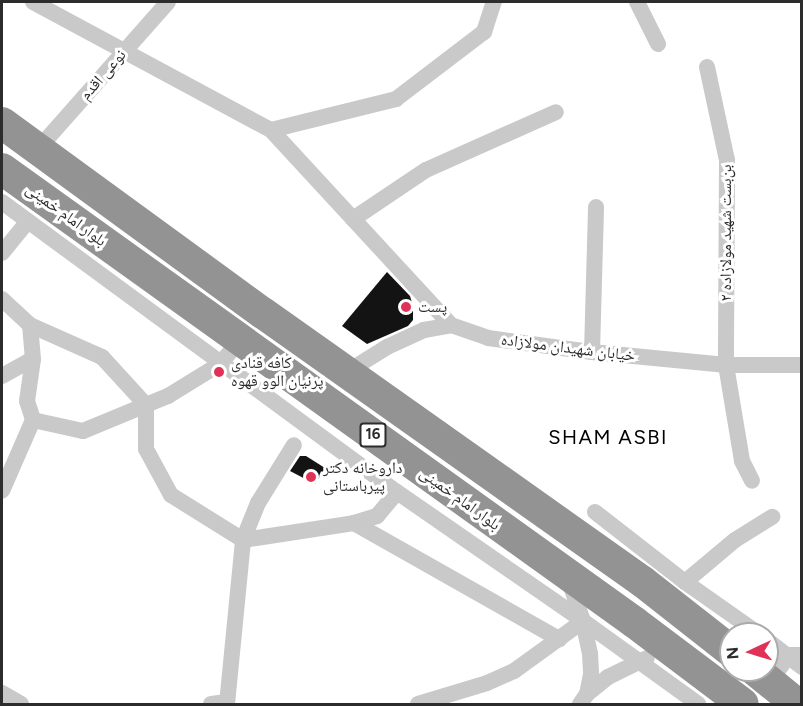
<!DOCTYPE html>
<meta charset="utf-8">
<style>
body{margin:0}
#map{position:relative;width:803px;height:706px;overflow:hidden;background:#fff;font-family:Figtree,"Noto Naskh Arabic",sans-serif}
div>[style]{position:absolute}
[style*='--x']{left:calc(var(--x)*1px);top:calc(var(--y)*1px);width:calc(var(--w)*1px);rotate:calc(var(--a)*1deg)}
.building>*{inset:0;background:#131313}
.street>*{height:16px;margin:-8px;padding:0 8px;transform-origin:8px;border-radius:8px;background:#c9c9c9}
.highway>*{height:32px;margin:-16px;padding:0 16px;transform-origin:16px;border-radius:16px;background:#939393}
.dots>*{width:16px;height:16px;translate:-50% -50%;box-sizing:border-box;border:3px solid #fff;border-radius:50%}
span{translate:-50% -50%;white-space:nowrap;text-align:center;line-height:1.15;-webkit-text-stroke:6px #fff;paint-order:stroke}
.shield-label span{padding:2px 4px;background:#fff;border:2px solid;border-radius:4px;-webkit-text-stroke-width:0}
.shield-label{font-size:15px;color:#2c2c2c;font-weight:700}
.street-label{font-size:16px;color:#2c2c2c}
.poi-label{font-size:16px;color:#2c2c2c}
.left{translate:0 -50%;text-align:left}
.quarter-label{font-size:20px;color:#000;letter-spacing:1.5px}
.frame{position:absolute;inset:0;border:3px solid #2c2c2c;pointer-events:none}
.north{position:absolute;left:719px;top:622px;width:60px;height:60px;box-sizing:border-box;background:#fff;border:2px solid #ababab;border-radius:50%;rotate:266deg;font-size:16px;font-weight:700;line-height:24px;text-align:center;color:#2c2c2c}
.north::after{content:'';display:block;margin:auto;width:21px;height:27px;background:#df3256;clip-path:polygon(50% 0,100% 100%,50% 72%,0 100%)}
</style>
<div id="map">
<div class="building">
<div style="clip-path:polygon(387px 272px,410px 296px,413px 306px,413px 320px,408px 326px,367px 344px,342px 326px)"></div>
<div style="clip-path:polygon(300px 456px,306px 456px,325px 468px,315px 484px,290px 471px)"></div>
</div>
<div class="street">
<div style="--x:33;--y:2;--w:270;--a:28.3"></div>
<div style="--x:271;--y:130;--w:265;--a:47.3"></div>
<div style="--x:637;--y:2;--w:47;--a:63.4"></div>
<div style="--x:707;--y:67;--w:95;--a:77.9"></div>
<div style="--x:727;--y:160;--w:205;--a:90.3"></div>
<div style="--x:726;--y:365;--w:97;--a:80.5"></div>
<div style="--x:742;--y:461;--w:22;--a:63"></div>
<div style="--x:271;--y:130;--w:129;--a:-13.9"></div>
<div style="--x:396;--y:99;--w:111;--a:-37.3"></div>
<div style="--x:484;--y:32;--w:32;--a:-72"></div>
<div style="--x:38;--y:149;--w:196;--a:-48.5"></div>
<div style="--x:2;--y:202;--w:490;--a:36.3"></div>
<div style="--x:397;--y:492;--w:226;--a:34.7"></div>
<div style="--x:583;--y:621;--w:142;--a:35.8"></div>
<div style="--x:353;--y:219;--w:88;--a:-33.9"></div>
<div style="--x:426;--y:170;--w:142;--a:-24"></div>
<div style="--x:2;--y:253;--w:41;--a:-50.9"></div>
<div style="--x:2;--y:299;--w:38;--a:43"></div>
<div style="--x:30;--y:325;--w:34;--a:85"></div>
<div style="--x:33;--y:359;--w:42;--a:98.1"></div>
<div style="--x:27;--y:401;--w:20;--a:72"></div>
<div style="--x:33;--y:420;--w:77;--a:113.6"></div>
<div style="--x:30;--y:325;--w:79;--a:24"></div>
<div style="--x:102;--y:357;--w:65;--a:47.5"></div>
<div style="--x:146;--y:405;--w:44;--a:90"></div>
<div style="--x:146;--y:449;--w:52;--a:61.5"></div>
<div style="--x:171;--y:495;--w:85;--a:32"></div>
<div style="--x:243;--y:540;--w:112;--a:-8.7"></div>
<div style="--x:354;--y:523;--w:24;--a:-17"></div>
<div style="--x:377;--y:516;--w:31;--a:-50"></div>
<div style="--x:592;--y:352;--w:145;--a:-88.4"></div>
<div style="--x:347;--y:372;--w:47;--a:-32"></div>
<div style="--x:387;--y:347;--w:41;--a:-24.7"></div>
<div style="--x:424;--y:330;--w:27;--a:-10"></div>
<div style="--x:451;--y:325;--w:39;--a:19"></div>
<div style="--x:488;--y:338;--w:105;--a:7.7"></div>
<div style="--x:592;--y:352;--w:135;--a:5.5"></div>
<div style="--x:726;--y:365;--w:76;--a:0"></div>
<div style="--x:2;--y:376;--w:35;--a:-29"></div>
<div style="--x:33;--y:420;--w:51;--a:12.4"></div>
<div style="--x:83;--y:431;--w:92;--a:-22.4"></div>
<div style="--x:168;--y:396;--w:61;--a:-31.6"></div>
<div style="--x:220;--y:364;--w:33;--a:-50"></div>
<div style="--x:595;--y:512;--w:114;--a:37.9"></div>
<div style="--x:685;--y:582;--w:90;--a:35.1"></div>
<div style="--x:354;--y:523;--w:236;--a:29.5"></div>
<div style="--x:568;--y:578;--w:46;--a:70.8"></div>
<div style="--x:583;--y:621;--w:33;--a:78"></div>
<div style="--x:590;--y:653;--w:21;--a:87"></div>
<div style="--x:591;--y:674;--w:20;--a:101"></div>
<div style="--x:685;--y:582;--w:65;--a:-40"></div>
<div style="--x:735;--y:540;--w:44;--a:-31.9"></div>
<div style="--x:767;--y:640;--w:44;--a:37.6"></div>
<div style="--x:770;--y:682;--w:33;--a:-55"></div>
<div style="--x:789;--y:655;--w:13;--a:0"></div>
<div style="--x:2;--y:693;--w:22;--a:30"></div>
<div style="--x:211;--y:704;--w:16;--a:-7"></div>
<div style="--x:227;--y:704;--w:165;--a:-84.4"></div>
<div style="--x:243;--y:540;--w:40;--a:-68"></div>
<div style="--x:258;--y:503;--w:68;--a:-58.2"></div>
<div style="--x:418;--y:704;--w:72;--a:-16.9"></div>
<div style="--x:487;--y:683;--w:30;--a:-24"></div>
<div style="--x:514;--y:671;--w:85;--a:-35.9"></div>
<div style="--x:580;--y:704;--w:12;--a:-55"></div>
<div style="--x:587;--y:694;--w:27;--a:-39"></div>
<div style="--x:608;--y:677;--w:43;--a:-26"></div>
</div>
<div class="highway">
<div style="--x:2;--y:123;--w:323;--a:36.1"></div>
<div style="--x:263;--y:313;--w:466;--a:35.3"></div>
<div style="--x:643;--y:582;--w:112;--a:38.1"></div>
<div style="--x:2;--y:169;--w:778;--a:35.63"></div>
<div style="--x:634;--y:622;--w:136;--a:37"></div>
<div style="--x:755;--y:670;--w:54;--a:39"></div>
</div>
<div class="dots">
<div style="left:406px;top:307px;background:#df3256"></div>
<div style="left:219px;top:372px;background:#df3256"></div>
<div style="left:311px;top:477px;background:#df3256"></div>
</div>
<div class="shield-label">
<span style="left:373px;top:435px">16</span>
</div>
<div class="street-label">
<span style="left:103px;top:75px;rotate:-49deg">نوعی اقدم</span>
<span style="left:66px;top:215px;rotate:36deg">بلوار امام خمینی</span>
<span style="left:726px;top:233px;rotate:-90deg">بن‌بست شهید مولازاده ۲</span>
<span style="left:568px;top:348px;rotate:7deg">خیابان شهیدان مولازاده</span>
<span style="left:460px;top:499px;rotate:36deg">بلوار امام خمینی</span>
</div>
<div class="poi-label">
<span class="left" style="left:418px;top:307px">پست</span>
<span class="left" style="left:231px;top:372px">کافه قنادی<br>پرنیان الوو قهوه</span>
<span class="left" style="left:323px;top:477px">داروخانه دکتر<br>پیرباستانی</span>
</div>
<div class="quarter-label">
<span style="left:608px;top:437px">SHAM ASBI</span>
</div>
<div class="frame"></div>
<div class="north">N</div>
</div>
